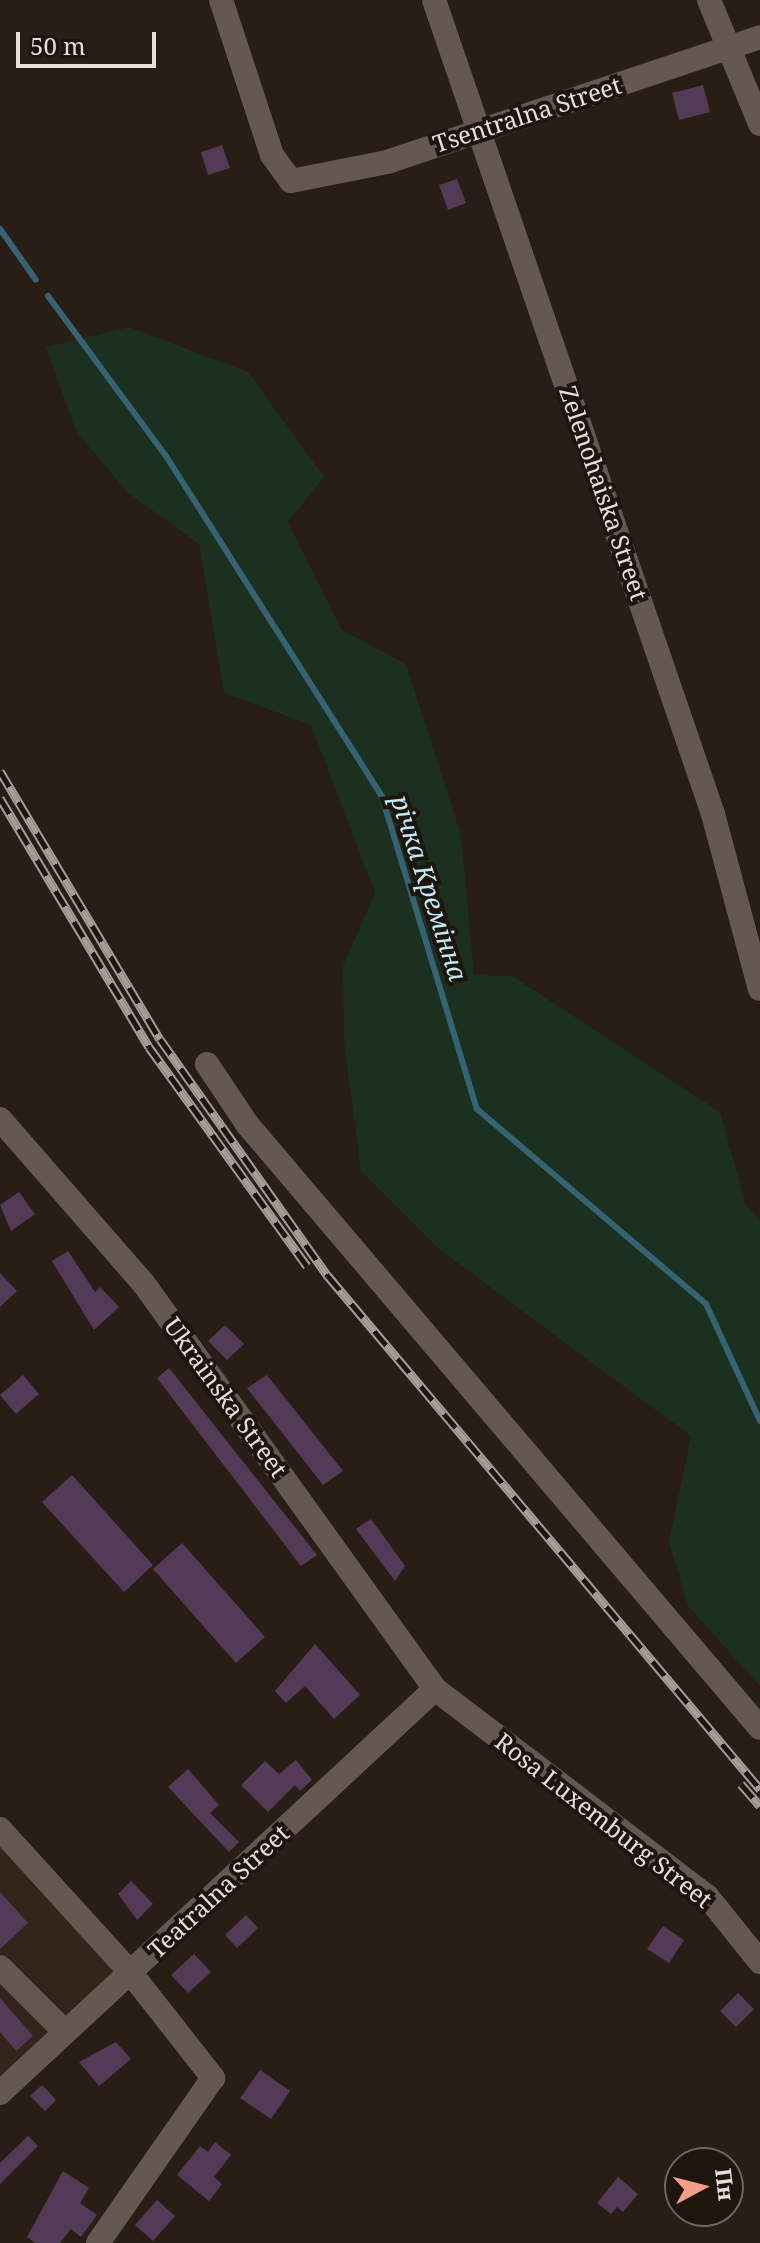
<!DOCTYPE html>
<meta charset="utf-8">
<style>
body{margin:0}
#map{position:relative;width:760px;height:2243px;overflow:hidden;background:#281e16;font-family:"Noto Serif",serif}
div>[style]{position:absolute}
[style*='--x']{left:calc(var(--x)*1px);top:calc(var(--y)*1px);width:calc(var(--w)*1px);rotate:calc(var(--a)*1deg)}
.built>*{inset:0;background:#342419}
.green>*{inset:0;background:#1b301e}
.stream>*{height:6px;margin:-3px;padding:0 3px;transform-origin:3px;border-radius:3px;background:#356373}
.building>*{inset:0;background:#533b58}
.minor>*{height:24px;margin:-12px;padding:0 12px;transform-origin:12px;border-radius:12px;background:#655850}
.rail>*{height:9px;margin-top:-4.5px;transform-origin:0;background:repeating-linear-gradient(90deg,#1e150d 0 18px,#a69d97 0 36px);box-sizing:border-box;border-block:2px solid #a69d97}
span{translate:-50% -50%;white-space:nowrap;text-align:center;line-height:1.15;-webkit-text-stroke:8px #1e150d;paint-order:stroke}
.street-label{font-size:24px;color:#e7dfda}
.water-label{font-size:26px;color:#bfecfd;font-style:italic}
.north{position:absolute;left:664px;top:2147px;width:80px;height:80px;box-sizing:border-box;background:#1e150d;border:2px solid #6e665f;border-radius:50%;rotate:83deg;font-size:22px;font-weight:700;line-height:32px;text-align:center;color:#e7dfda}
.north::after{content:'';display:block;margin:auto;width:28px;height:36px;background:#f49e88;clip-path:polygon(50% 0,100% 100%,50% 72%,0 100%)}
.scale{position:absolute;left:16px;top:32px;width:140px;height:36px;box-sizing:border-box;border:4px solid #e7dfda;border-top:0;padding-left:10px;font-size:24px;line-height:28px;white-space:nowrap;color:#e7dfda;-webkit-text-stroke:6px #1e150d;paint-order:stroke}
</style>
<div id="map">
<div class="built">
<div style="clip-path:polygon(0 1838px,122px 1972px,0 2084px)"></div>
</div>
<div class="green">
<div style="clip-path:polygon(129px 327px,248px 372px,324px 477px,288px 522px,342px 630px,406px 664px,461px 835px,474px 975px,512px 976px,720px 1112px,746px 1205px,760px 1220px,760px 1686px,688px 1606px,669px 1542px,691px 1436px,440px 1250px,361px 1171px,344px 1042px,343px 966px,375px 893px,311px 725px,224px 693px,199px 544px,128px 493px,76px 431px,46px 347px)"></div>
</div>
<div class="stream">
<div style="--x:0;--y:229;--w:62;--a:54.8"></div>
<div style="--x:48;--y:296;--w:199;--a:53.6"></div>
<div style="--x:166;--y:456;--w:404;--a:57.6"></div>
<div style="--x:382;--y:797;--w:326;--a:73.1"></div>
<div style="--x:477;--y:1109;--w:301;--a:40.4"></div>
<div style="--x:706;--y:1304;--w:129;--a:65.2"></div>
</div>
<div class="building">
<div style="clip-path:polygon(703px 85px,710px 112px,679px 120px,672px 93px)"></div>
<div style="clip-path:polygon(222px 145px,230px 168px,208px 175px,201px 152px)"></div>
<div style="clip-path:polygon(457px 179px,466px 203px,448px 210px,439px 185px)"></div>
<div style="clip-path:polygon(19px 1192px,35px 1214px,11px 1231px,0 1205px)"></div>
<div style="clip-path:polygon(68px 1251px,95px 1292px,100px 1287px,119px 1307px,94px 1330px,52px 1261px)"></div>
<div style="clip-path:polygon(0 1273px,17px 1291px,0 1307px)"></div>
<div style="clip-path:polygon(225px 1325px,244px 1344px,227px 1360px,208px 1341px)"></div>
<div style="clip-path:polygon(169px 1368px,317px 1555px,301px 1566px,157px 1378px)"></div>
<div style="clip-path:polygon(23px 1375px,39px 1394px,16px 1414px,0 1395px)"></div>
<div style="clip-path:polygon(267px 1375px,343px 1471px,323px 1485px,247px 1388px)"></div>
<div style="clip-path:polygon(72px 1475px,153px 1565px,124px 1592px,42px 1502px)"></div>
<div style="clip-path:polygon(371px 1519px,405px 1566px,395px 1581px,356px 1529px)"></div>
<div style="clip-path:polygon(182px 1543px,265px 1637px,236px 1663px,153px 1569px)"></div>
<div style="clip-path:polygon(315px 1644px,360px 1695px,334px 1719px,305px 1686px,286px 1703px,275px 1691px)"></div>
<div style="clip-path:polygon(296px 1760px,312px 1780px,300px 1791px,295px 1785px,268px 1812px,241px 1785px,265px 1761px,279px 1774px)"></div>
<div style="clip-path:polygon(188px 1769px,219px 1805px,210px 1813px,239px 1842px,229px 1852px,168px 1787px)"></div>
<div style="clip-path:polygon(131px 1881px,153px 1904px,137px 1920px,118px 1894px)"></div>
<div style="clip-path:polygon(0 1892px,28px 1923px,0 1949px)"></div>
<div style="clip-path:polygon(246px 1915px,258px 1928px,237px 1948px,225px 1935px)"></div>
<div style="clip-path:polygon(663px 1926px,684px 1940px,669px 1963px,647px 1949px)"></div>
<div style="clip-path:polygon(194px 1954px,211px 1972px,188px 1993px,171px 1975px)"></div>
<div style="clip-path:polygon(738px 1993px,754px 2009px,736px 2027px,720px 2011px)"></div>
<div style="clip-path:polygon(0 1998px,33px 2036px,16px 2051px,0 2032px)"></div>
<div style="clip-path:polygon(116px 2042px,131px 2059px,99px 2086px,79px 2062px)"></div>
<div style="clip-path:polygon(260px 2070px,290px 2091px,271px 2119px,240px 2098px)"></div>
<div style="clip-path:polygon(42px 2085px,56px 2100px,45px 2111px,30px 2096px)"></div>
<div style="clip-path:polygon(28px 2136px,38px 2146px,0 2184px,0 2163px)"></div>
<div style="clip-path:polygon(215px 2142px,231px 2155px,214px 2177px,222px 2184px,209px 2201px,177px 2175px,200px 2146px,208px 2152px)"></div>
<div style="clip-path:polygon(63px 2171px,89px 2188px,80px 2203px,97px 2215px,81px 2237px,71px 2229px,60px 2243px,35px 2243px,27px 2237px)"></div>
<div style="clip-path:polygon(618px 2177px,638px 2194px,623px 2212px,617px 2207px,611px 2214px,597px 2203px)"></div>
<div style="clip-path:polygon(157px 2200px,175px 2216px,153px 2241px,135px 2225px)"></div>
</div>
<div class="minor">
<div style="--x:221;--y:0;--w:163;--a:71.8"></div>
<div style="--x:272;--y:155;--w:32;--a:54"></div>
<div style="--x:291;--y:181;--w:98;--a:-11.2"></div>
<div style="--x:387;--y:162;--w:393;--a:-18.5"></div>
<div style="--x:434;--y:0;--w:860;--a:71.08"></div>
<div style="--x:713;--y:814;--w:181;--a:75"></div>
<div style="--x:709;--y:0;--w:134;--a:67.6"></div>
<div style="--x:207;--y:1064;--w:72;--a:56.3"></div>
<div style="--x:247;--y:1124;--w:792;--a:49.66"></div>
<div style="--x:0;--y:1119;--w:219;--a:48.9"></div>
<div style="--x:144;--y:1284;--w:499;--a:54.3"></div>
<div style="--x:435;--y:1689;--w:342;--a:37.3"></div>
<div style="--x:707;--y:1896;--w:85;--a:51.2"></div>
<div style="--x:0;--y:1829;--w:193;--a:47.7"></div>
<div style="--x:130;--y:1972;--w:135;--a:51.9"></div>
<div style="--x:213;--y:2078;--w:201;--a:124.9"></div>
<div style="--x:0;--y:1967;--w:92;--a:45"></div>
<div style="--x:0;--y:2093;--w:594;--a:-42.88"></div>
</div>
<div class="rail">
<div style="--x:0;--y:771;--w:312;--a:59.2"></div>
<div style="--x:160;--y:1039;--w:291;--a:54.7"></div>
<div style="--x:328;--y:1276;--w:671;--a:49.9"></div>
<div style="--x:0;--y:798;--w:290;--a:59.1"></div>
<div style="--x:149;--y:1047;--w:270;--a:54.2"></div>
<div style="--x:741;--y:1784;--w:29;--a:49"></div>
</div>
<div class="street-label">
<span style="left:527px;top:114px;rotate:-18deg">Tsentralna Street</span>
<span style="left:604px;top:493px;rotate:71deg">Zelenohaiska Street</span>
<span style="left:226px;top:1397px;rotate:54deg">Ukrainska Street</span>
<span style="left:604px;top:1820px;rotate:38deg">Rosa Luxemburg Street</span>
<span style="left:218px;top:1891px;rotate:-43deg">Teatralna Street</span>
</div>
<div class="water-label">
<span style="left:429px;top:888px;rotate:72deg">річка Кремінна</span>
</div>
<div class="north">Пн</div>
<div class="scale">50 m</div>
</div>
